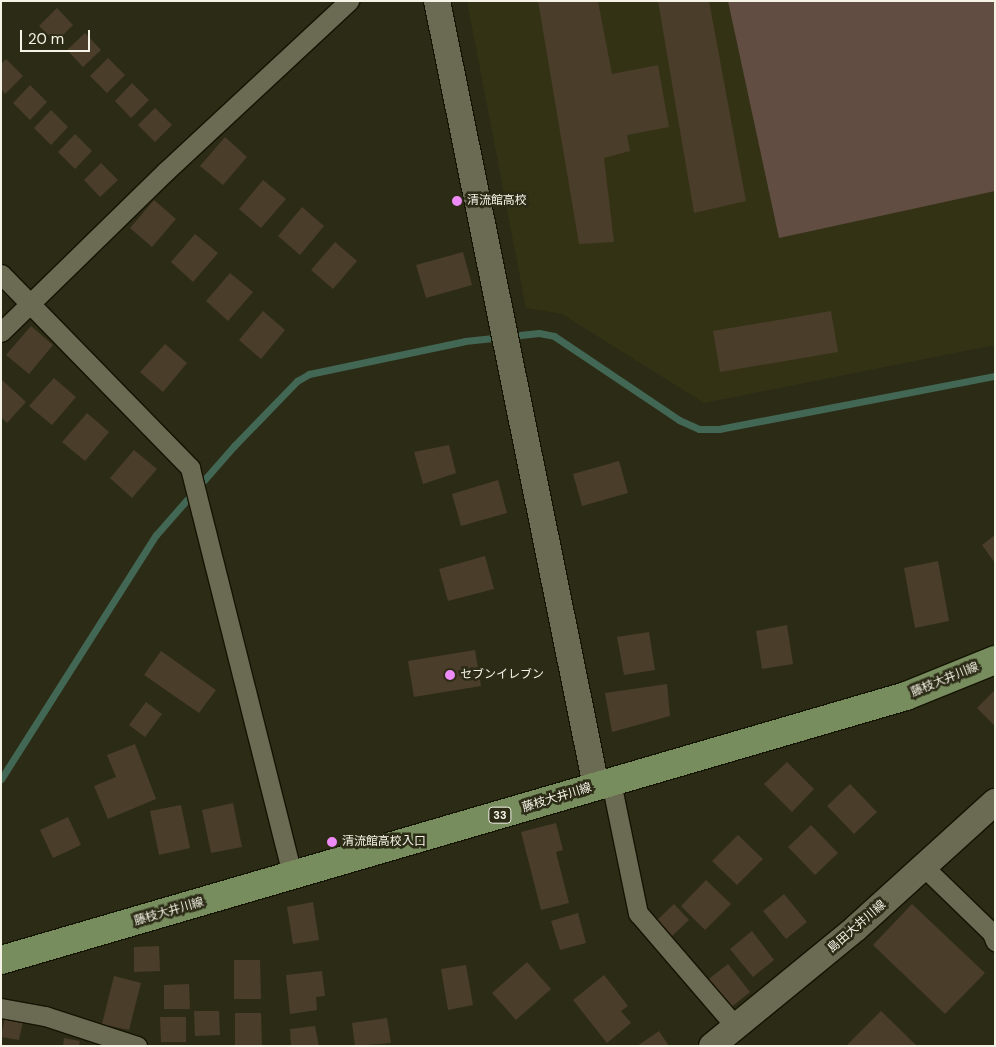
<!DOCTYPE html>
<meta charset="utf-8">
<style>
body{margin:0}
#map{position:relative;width:996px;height:1047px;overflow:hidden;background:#2c2b16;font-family:"DM Sans","Noto Sans JP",sans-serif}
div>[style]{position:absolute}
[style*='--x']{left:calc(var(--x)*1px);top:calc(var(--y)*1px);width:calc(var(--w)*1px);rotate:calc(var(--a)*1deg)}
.built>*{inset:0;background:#343215}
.green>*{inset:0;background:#614d42}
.stream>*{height:7px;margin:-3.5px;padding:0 3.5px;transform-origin:3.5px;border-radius:3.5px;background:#426754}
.building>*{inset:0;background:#4a3d2a}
.roads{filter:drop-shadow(1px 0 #151302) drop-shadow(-1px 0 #151302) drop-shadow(0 1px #151302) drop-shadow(0 -1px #151302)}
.street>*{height:19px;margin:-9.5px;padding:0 9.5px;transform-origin:9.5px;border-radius:9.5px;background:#6b6a53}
.secondary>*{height:26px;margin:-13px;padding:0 13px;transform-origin:13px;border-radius:13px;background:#6b6a53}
.primary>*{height:28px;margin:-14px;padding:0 14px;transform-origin:14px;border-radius:14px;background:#778d5e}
.dots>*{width:14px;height:14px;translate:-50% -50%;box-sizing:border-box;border:2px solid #2c2b16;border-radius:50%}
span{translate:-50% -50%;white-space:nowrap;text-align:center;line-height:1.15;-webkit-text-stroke:5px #2c2b16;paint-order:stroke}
.shield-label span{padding:1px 4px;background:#2c2b16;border:1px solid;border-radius:4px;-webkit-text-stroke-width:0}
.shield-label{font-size:11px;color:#f4f3e6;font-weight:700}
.poi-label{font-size:12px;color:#f4f3e6}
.left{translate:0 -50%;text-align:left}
.street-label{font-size:12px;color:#f4f3e6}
.frame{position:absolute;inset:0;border:2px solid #f4f3e6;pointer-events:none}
.scale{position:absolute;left:20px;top:30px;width:70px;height:22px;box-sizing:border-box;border:2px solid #f4f3e6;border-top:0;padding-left:6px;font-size:15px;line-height:18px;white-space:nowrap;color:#f4f3e6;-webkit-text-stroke:4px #2c2b16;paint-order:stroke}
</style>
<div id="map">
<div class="built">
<div style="clip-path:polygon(467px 1px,995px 1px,995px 345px,704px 403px,562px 314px,526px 308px)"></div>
</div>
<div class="green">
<div style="clip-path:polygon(728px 1px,995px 1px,995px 191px,779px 238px)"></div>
</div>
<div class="stream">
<div style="--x:1;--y:779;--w:289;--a:-57.6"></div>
<div style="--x:156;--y:535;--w:118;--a:-48.8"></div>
<div style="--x:234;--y:446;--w:91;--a:-45.9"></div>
<div style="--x:297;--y:381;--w:14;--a:-30"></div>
<div style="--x:309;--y:374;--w:159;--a:-11.9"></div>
<div style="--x:465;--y:341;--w:74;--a:-6.2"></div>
<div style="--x:539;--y:333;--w:15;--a:11"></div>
<div style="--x:554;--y:336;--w:151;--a:33.9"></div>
<div style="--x:679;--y:420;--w:22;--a:24"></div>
<div style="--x:699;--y:429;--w:20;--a:0"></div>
<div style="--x:719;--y:429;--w:281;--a:-10.9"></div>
</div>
<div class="building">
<div style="clip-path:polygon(538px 1px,598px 1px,612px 74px,658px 65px,669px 127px,627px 135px,630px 151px,604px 158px,614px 242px,579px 244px)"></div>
<div style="clip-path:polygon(658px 1px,709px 1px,746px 201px,694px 213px)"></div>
<div style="clip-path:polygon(57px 8px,73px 25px,56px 42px,39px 26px)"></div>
<div style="clip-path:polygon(85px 33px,101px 50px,83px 67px,67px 50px)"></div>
<div style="clip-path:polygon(108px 58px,125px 75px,107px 93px,90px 76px)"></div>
<div style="clip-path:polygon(6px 59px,23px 76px,5px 94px,1px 89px,1px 64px)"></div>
<div style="clip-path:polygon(132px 83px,149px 100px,131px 118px,115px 101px)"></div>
<div style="clip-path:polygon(30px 85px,47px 102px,30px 120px,13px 103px)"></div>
<div style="clip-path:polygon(155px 108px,172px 125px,155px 142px,138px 125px)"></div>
<div style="clip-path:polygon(51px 110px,68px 127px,51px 145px,34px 128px)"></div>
<div style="clip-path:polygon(75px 134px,92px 151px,75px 169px,58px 152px)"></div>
<div style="clip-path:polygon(225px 137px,247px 157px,223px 185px,200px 166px)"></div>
<div style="clip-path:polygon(101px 163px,118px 180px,100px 197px,84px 180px)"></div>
<div style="clip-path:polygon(263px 180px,286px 199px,261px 228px,239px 209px)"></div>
<div style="clip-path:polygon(154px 200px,176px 219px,152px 247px,130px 228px)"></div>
<div style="clip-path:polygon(302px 207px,324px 226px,300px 255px,278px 236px)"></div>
<div style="clip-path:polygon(195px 234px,218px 253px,193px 282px,171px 262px)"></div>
<div style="clip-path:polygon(335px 242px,357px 261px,333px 289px,311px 270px)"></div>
<div style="clip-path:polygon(463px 252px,472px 285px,426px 298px,416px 265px)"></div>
<div style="clip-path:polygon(230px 273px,253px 292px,228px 321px,206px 301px)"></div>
<div style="clip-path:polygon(263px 311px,285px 330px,261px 359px,239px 340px)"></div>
<div style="clip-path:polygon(831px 311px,838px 352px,720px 372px,713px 331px)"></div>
<div style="clip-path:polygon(31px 326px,53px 345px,29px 374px,6px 355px)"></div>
<div style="clip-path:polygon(165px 344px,187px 363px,163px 392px,140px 372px)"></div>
<div style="clip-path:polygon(54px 378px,76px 397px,52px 425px,29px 406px)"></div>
<div style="clip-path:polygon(1px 379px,26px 402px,7px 423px,1px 417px)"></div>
<div style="clip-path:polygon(87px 413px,109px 432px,85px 461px,62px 442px)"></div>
<div style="clip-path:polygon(449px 445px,456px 473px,423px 484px,414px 452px)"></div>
<div style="clip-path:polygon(134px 450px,157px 469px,132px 498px,110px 478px)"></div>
<div style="clip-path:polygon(619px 461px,628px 493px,582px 506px,573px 474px)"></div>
<div style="clip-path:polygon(498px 480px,507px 513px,461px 526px,452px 494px)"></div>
<div style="clip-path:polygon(995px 535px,995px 563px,982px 545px)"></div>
<div style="clip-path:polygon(485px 556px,494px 589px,448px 601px,439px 569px)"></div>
<div style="clip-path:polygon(938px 561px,949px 621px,915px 628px,904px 568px)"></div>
<div style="clip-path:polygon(787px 625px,793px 664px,762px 669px,756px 631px)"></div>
<div style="clip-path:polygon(649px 632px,655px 670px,624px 675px,617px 637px)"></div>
<div style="clip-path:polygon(475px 650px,481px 686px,414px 697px,408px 661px)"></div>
<div style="clip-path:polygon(161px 651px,216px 690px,199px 713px,144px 675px)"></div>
<div style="clip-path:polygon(667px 684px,670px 716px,612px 732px,605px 693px)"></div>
<div style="clip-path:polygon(995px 690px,995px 726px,977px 708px)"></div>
<div style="clip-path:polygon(146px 702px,162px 714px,145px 737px,129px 725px)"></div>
<div style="clip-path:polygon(135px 744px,156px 799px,108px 819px,94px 786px,116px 777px,107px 755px)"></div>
<div style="clip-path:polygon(787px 762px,814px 789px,792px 812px,764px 784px)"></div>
<div style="clip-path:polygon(850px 784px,877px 812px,854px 834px,827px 806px)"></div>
<div style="clip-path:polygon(233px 803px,242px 847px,211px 853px,202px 810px)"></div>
<div style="clip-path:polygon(181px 805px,190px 848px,159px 855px,150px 811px)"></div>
<div style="clip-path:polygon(68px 817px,81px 845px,53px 858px,40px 830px)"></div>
<div style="clip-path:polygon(556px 823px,563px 850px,556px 852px,569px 903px,541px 910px,521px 832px)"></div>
<div style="clip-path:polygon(811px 825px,838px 853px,815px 875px,788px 847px)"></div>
<div style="clip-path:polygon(738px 835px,763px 859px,737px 885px,712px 861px)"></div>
<div style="clip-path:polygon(706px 880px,731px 904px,705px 930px,681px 906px)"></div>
<div style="clip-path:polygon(784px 894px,807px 922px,786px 939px,763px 911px)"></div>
<div style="clip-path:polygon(313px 902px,319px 940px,293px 944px,287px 907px)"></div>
<div style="clip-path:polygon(674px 904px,689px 920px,671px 937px,656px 921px)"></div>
<div style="clip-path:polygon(912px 904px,985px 973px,945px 1014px,873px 945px)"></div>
<div style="clip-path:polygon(578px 913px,586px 943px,560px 950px,551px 921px)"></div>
<div style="clip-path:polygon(752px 931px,774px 960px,753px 977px,730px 949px)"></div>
<div style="clip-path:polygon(159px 946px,160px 971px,134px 972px,134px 947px)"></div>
<div style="clip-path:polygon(234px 960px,260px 960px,261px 999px,234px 999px)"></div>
<div style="clip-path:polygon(527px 962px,551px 989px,516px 1020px,492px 993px)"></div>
<div style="clip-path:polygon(728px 964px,750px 992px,729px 1009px,706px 981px)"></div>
<div style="clip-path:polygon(466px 965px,473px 1005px,448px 1010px,441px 969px)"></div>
<div style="clip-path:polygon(322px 971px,325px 996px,316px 997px,317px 1010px,290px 1014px,286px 975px)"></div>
<div style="clip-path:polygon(604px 975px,628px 1006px,621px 1011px,631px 1023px,607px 1043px,573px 1000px)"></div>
<div style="clip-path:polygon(114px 976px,141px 983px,129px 1030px,102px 1024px)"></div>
<div style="clip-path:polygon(189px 984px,190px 1009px,164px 1009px,164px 985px)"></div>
<div style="clip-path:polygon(194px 1011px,219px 1011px,220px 1035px,195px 1036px)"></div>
<div style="clip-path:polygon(881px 1011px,917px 1046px,846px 1046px)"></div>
<div style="clip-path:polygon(235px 1013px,261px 1013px,262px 1046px,235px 1046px)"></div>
<div style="clip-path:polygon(160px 1017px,186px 1017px,186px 1042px,161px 1042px)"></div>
<div style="clip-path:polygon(5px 1018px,23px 1021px,19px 1040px,1px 1037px)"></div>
<div style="clip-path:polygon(387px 1018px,391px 1043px,355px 1046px,352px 1023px)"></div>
<div style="clip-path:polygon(315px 1026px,319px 1046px,291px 1046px,290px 1029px)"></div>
<div style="clip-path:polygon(659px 1031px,669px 1046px,637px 1046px)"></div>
<div style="clip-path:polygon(64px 1038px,80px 1041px,79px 1046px,63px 1046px)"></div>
</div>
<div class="roads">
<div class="street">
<div style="--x:1;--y:274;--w:271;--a:45.7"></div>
<div style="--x:190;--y:468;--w:422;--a:75.9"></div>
<div style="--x:1;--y:332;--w:231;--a:-44.3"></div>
<div style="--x:166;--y:171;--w:250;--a:-42.9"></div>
<div style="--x:611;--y:782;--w:134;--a:78.4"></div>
<div style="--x:638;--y:913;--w:152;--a:49.3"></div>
<div style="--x:925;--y:868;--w:93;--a:44.1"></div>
<div style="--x:992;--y:933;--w:9;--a:69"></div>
<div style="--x:1;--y:1008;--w:45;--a:10.3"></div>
<div style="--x:45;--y:1016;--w:97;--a:18.1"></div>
</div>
<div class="secondary">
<div style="--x:437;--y:1;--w:801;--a:78.55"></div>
<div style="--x:712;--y:1046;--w:186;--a:-39.3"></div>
<div style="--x:856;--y:928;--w:188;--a:-42.2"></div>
</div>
<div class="primary">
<div style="--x:1;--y:960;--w:943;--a:-16.26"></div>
<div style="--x:906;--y:696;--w:96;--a:-22"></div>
</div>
</div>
<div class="dots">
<div style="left:457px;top:201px;background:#ef8bf6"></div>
<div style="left:450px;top:675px;background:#ef8bf6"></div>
<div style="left:332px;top:842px;background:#ef8bf6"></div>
</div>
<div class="shield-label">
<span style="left:500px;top:815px">33</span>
</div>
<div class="poi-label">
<span class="left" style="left:467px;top:201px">清流館高校</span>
<span class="left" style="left:460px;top:675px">セブンイレブン</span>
<span class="left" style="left:342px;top:842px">清流館高校入口</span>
</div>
<div class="street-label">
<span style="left:945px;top:680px;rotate:-22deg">藤枝大井川線</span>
<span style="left:557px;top:798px;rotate:-17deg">藤枝大井川線</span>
<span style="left:169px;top:912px;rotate:-16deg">藤枝大井川線</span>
<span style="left:857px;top:927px;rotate:-41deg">島田大井川線</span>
</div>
<div class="frame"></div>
<div class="scale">20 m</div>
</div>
